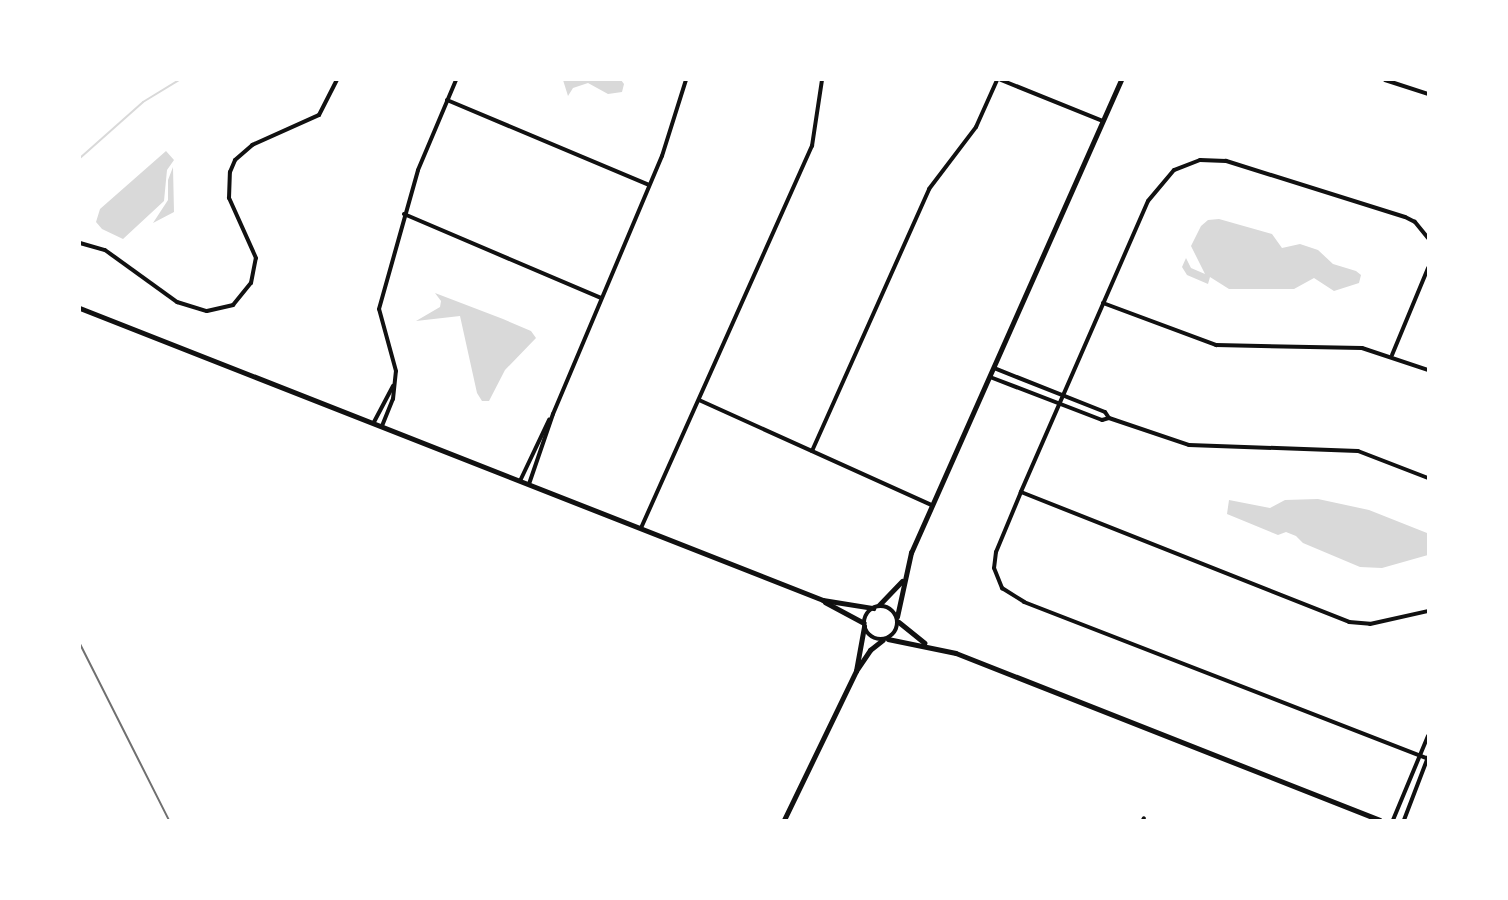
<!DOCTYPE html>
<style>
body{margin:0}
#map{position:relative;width:1508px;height:900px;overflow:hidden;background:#fff;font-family:"PT Sans Narrow",sans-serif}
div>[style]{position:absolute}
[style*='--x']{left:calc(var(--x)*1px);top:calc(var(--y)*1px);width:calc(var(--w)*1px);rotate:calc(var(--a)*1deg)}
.water>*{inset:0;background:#d9d9d9}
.stream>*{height:2px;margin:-1px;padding:0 1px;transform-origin:1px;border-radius:1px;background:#d9d9d9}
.minor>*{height:4px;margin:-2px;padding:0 2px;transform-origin:2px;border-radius:2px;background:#111}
.secondary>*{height:4.5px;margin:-2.25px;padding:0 2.25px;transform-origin:2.25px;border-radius:2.25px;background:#111}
.secondary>.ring{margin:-2.25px;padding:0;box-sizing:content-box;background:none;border:4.5px solid #111;border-radius:50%}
.rail>*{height:2px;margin:-1px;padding:0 1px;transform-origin:1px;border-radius:1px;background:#707070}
span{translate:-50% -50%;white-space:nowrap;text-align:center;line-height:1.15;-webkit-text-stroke:6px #fff;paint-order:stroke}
.frame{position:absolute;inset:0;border:81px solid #fff;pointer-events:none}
</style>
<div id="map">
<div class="water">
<div style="clip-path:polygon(563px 80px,621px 80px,624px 84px,622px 92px,608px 94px,588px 83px,573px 88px,568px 96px)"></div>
<div style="clip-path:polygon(166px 151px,174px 160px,167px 170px,164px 201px,123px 239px,102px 229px,96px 222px,100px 209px)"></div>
<div style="clip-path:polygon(173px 167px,174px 212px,153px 223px,168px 200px,168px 180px)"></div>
<div style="clip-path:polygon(1219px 219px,1272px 234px,1282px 248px,1300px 244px,1318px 250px,1333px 264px,1356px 271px,1361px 275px,1359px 283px,1334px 291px,1314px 278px,1294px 289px,1229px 289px,1210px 277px,1208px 284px,1187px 275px,1182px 267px,1186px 258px,1191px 268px,1205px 274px,1191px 246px,1201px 226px,1208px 220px)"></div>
<div style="clip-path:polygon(435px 293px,503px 319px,531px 331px,536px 338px,505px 370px,489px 401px,482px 401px,477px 393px,460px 316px,416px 321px,440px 307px,441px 301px)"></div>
<div style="clip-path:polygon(1318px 499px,1369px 510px,1427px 533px,1428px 555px,1382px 568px,1360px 567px,1303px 543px,1296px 536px,1286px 532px,1278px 535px,1227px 514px,1229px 500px,1270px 508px,1285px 500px)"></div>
</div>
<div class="stream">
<div style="--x:80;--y:158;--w:84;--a:-41.6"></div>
<div style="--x:143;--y:102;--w:42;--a:-31.4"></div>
</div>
<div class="minor">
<div style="--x:1001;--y:80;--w:110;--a:21.9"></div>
<div style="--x:1385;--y:80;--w:45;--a:18"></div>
<div style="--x:447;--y:100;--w:219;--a:22.8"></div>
<div style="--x:404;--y:214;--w:214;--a:23.1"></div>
<div style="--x:1428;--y:238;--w:21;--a:-129"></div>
<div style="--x:1415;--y:222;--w:11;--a:-153"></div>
<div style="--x:1405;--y:217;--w:188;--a:-162.6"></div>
<div style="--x:1226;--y:161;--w:26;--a:-178"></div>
<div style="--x:1200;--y:160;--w:28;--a:159"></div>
<div style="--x:1174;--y:170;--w:40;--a:130"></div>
<div style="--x:1148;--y:201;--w:318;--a:113.6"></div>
<div style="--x:1021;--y:492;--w:65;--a:112.6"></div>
<div style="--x:996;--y:552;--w:16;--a:97"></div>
<div style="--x:994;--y:568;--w:22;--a:68"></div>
<div style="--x:1002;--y:588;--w:26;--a:32"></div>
<div style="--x:1024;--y:602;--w:433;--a:21.2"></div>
<div style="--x:80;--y:243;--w:26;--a:16"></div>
<div style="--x:105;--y:250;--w:89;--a:35.8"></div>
<div style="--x:177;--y:302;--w:31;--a:17"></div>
<div style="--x:207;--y:311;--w:27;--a:-13"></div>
<div style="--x:233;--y:305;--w:28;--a:-51"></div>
<div style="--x:251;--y:283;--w:25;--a:-79"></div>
<div style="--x:256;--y:258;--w:66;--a:-114.2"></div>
<div style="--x:229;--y:198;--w:26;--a:-88"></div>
<div style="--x:230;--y:172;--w:13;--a:-67"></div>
<div style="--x:235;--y:160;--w:23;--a:-41"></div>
<div style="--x:252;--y:145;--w:73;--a:-24.1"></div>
<div style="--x:319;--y:115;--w:39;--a:-63"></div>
<div style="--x:1103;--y:303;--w:121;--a:20.4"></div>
<div style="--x:1216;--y:345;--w:146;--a:1.2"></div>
<div style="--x:1362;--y:348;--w:70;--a:18.4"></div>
<div style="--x:1392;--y:355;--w:94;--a:-67.5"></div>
<div style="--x:990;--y:377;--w:120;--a:21"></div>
<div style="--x:1102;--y:420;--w:7;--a:-16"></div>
<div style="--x:1109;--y:418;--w:7;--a:-124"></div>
<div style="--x:1105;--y:412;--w:119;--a:-158.4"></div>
<div style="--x:699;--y:400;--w:256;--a:24.3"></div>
<div style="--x:1109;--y:418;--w:84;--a:18.6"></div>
<div style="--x:1189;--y:445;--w:169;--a:2"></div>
<div style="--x:1358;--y:451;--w:75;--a:21.1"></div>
<div style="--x:374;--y:422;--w:41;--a:-62.2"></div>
<div style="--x:382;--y:426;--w:29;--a:-68"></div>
<div style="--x:393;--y:399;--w:28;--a:-84"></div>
<div style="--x:396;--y:371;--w:64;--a:-105.3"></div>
<div style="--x:379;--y:309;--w:144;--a:-74.3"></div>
<div style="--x:418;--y:170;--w:98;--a:-67.1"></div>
<div style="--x:812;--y:451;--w:287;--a:-65.9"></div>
<div style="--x:929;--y:189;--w:78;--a:-52.8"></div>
<div style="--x:976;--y:127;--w:51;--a:-65.9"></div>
<div style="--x:520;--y:481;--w:68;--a:-64.6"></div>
<div style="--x:529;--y:484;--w:74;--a:-71.1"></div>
<div style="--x:553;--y:414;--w:280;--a:-67.1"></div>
<div style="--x:662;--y:156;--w:80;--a:-72.5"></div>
<div style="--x:1021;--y:492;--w:353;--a:21.6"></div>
<div style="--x:1349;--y:622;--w:21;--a:5"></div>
<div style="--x:1370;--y:624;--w:59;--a:-12.6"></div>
<div style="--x:641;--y:528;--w:419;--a:-65.9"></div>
<div style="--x:812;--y:146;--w:67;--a:-81.4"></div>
<div style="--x:1143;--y:820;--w:2;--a:-63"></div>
<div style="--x:1393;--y:820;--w:91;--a:-67.4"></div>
<div style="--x:1404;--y:820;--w:67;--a:-69.1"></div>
</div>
<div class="secondary">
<div style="--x:80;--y:308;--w:798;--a:21.45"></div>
<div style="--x:823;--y:600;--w:51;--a:9.1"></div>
<div style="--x:825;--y:602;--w:44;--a:28.3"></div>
<div style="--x:879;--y:605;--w:33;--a:-46"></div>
<div class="ring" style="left:864px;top:606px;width:29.5px;height:29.5px"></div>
<div style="--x:897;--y:617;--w:66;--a:-77.7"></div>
<div style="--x:911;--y:553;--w:518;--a:-66.06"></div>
<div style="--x:899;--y:622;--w:33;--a:39"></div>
<div style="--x:888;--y:639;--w:69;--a:11.6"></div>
<div style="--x:956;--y:653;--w:455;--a:21.5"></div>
<div style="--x:856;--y:671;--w:45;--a:-79.7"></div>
<div style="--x:784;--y:820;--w:165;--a:-64.2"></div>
<div style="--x:856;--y:671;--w:25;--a:-56"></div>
<div style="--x:870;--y:650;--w:16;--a:-38"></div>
</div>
<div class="rail">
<div style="--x:80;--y:644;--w:197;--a:63.2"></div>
</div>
<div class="frame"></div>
</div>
